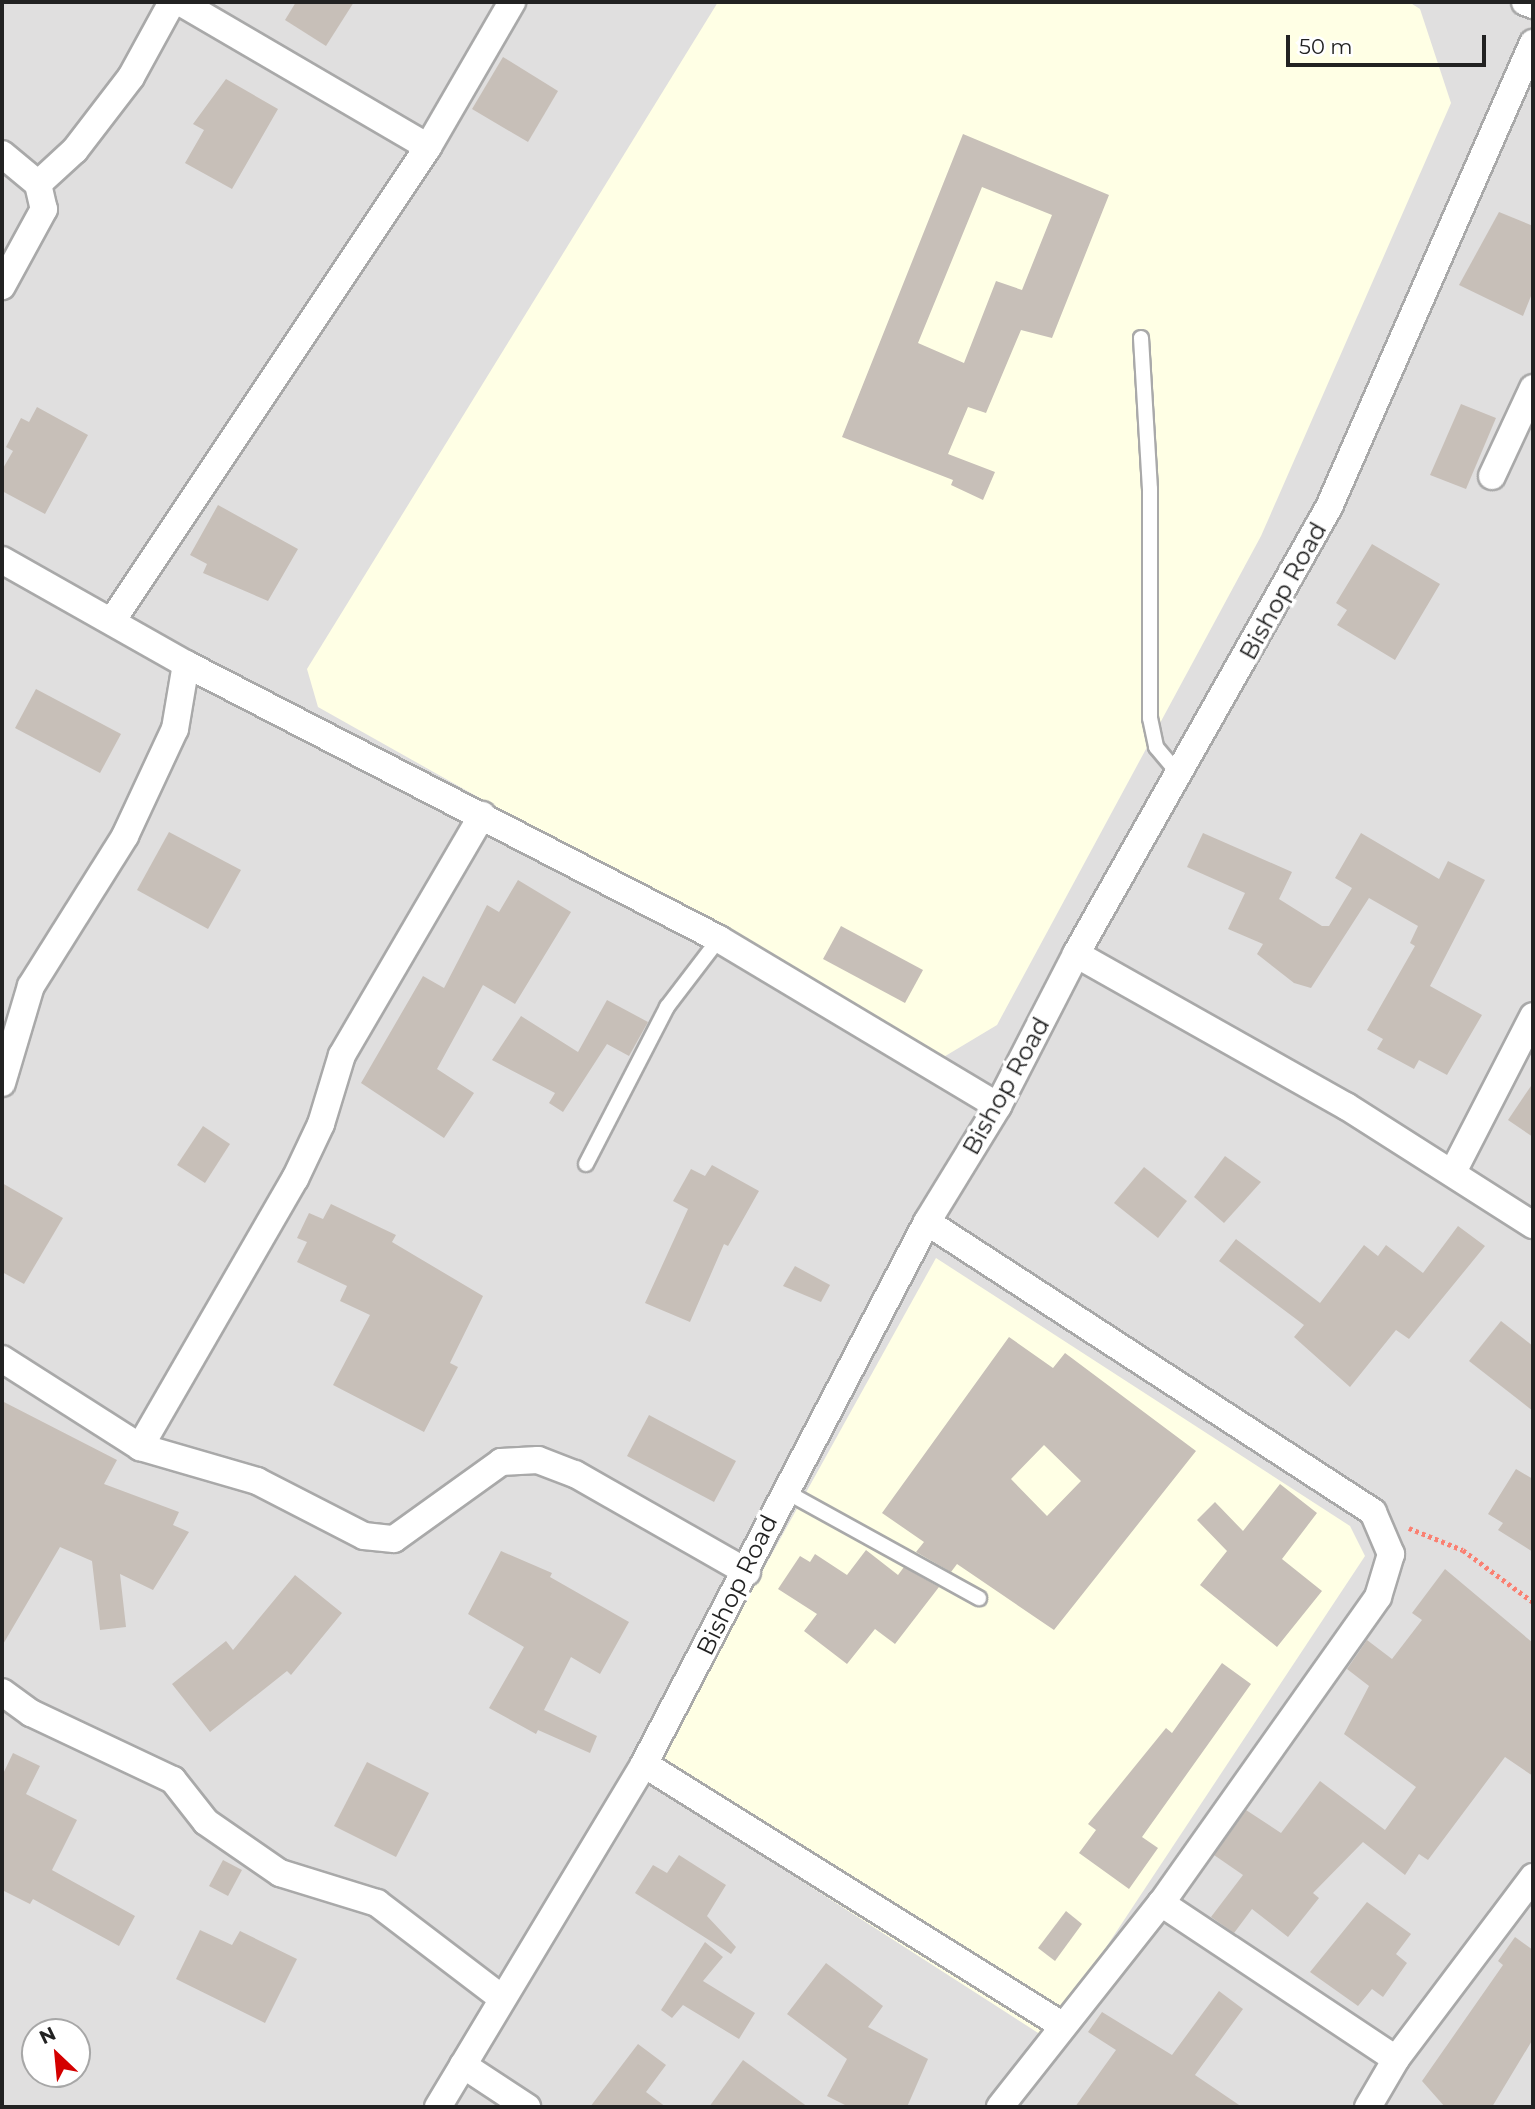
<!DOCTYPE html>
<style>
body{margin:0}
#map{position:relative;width:1535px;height:2109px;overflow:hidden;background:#f2efe9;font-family:Montserrat,sans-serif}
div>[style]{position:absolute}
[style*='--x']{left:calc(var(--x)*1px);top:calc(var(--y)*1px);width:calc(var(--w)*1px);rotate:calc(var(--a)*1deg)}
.residential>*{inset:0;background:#e0dfdf}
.education>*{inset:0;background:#ffffe5}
.building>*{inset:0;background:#c7bfb8}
.path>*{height:4.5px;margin-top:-2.25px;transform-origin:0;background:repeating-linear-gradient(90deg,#fa8072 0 3.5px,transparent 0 7px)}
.roads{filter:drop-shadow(2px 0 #a9a9a9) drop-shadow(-2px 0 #a9a9a9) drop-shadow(0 2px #a9a9a9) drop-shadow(0 -2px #a9a9a9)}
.service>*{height:14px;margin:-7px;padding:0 7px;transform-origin:7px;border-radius:7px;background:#fff}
.minor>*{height:26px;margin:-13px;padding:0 13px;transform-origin:13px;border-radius:13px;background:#fff}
span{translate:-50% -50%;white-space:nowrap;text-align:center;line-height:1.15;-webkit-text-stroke:7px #fff;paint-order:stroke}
.street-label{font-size:24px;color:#222}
.frame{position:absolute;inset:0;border:4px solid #222;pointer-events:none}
.north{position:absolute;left:21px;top:2018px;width:70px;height:70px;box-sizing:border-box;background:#fff;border:2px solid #a7a7a7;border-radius:50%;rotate:334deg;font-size:19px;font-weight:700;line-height:28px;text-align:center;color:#222}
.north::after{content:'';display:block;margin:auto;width:24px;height:32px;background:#d40000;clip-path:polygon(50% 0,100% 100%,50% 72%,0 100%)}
.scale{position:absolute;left:1286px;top:35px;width:200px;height:32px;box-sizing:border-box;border:4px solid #222;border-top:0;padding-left:9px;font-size:21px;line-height:24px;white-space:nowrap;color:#222;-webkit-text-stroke:5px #fff;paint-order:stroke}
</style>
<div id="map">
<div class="residential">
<div style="clip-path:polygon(evenodd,2px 2px,1533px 2px,1533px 2107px,2px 2107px,2px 2px,35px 2032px,77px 2032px,77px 2074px,35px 2074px,35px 2032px)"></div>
</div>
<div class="education">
<div style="clip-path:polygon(718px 2px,1409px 2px,1420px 9px,1451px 103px,1261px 536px,997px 1025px,942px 1058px,318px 707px,307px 669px)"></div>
<div style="clip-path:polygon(936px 1258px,1350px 1526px,1365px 1556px,1046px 2038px,646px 1781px)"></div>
</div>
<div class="building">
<div style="clip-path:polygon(296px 2px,354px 2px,326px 46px,285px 20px)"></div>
<div style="clip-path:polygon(503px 57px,558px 91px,528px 142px,472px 109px)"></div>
<div style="clip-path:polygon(226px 79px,278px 109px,232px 189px,185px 163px,204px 130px,193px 124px)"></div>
<div style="clip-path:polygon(evenodd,963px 134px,1109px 195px,1052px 338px,1021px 330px,986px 413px,968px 407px,948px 454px,995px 472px,983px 500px,951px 485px,953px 480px,842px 437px,963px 134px,982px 187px,1052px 215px,1022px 290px,996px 281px,964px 363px,918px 343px,982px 187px)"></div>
<div style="clip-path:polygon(1499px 212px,1533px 226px,1533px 291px,1523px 316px,1459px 285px)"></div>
<div style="clip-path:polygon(1461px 404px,1496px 418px,1466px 489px,1430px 475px)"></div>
<div style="clip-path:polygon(37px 407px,88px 435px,45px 514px,2px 491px,2px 470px,13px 451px,6px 447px,21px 418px,29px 422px)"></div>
<div style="clip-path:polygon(218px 505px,298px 549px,268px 601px,203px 573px,207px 564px,190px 555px)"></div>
<div style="clip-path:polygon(1372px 544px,1440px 584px,1395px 660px,1337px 625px,1347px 610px,1336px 603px)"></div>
<div style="clip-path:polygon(36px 689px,121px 734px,100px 773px,15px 728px)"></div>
<div style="clip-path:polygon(169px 832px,241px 870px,208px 929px,137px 890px)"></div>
<div style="clip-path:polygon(1203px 833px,1292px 872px,1279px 899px,1322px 926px,1329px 926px,1352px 888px,1335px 878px,1361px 833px,1439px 879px,1448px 861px,1485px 880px,1430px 986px,1482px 1015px,1447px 1075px,1419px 1060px,1414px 1069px,1377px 1049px,1383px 1039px,1367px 1030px,1415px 946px,1410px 943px,1418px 926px,1369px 898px,1311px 988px,1294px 983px,1257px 954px,1263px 944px,1228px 929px,1245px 893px,1187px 867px)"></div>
<div style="clip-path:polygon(518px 880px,571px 912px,515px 1004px,483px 985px,437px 1069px,474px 1093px,444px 1138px,361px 1083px,423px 976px,444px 988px,487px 905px,499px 912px)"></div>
<div style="clip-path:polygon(841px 926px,923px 970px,905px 1003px,823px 959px)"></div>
<div style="clip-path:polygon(607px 1000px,648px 1022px,629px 1056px,607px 1044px,563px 1112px,549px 1103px,555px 1093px,492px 1060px,521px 1016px,578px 1052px)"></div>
<div style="clip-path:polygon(1533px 1083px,1533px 1137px,1508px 1120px)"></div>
<div style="clip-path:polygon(203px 1126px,230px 1144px,205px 1183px,177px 1165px)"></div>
<div style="clip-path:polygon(1225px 1156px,1261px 1182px,1224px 1223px,1194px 1197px)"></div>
<div style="clip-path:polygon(712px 1165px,759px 1191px,728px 1246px,724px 1244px,690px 1322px,645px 1303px,688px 1209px,673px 1201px,691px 1169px,705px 1176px)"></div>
<div style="clip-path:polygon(1144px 1167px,1187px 1201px,1158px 1238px,1114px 1203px)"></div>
<div style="clip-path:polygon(2px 1183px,63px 1218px,24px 1284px,2px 1272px)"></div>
<div style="clip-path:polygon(331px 1204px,396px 1235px,392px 1242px,483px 1296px,450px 1363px,458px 1367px,424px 1432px,333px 1385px,370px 1315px,340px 1301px,347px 1286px,297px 1262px,307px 1242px,297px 1238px,309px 1213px,323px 1219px)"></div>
<div style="clip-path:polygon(1458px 1226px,1485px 1246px,1409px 1339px,1396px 1330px,1350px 1387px,1294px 1337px,1304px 1325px,1219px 1261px,1236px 1239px,1320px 1303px,1364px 1245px,1378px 1256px,1386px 1245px,1423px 1273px)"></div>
<div style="clip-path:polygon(795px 1266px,830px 1285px,821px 1302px,783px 1286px)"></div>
<div style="clip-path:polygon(1501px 1321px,1533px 1346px,1533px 1411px,1469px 1361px)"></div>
<div style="clip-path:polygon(evenodd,1009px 1337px,1053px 1368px,1065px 1353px,1196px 1451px,1054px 1630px,957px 1564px,951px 1572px,916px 1552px,924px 1542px,882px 1513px,1009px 1337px,1044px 1445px,1081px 1481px,1047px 1516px,1011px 1479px,1044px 1445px)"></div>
<div style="clip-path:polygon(2px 1401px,117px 1460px,104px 1484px,179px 1512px,173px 1525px,189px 1532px,153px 1590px,120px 1574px,126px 1627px,100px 1630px,92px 1561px,60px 1547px,2px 1646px)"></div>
<div style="clip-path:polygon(649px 1415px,736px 1461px,714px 1502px,627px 1456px)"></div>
<div style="clip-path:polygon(1516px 1469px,1533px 1479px,1533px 1552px,1498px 1530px,1503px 1523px,1488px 1514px)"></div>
<div style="clip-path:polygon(1280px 1484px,1317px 1513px,1282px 1559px,1322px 1591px,1277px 1647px,1200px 1585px,1227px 1551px,1197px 1520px,1215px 1502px,1243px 1531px)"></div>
<div style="clip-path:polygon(866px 1550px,898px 1575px,904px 1567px,939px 1587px,895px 1644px,875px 1629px,847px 1664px,804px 1631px,817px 1614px,778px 1589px,800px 1556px,810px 1562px,815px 1554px,847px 1575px)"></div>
<div style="clip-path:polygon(501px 1551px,552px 1573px,550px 1577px,629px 1622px,600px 1674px,571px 1657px,544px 1710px,597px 1736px,590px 1753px,538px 1730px,536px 1734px,489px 1708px,524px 1647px,468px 1614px)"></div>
<div style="clip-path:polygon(1445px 1569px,1533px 1643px,1533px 1776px,1505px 1757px,1428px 1860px,1419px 1854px,1405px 1875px,1363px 1842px,1313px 1893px,1319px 1898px,1288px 1937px,1252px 1909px,1234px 1933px,1211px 1917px,1243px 1875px,1214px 1855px,1246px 1810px,1281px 1833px,1320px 1781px,1385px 1830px,1416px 1787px,1344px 1734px,1369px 1686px,1347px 1669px,1367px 1640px,1392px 1659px,1422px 1620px,1412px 1613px)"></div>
<div style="clip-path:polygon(295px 1575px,342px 1613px,291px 1675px,287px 1671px,210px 1732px,172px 1684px,226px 1641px,233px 1650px)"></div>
<div style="clip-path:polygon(1222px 1663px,1251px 1684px,1142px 1837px,1158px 1848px,1129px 1889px,1079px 1853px,1096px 1830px,1088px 1824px,1166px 1728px,1172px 1733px)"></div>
<div style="clip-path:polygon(13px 1753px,40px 1766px,26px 1794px,77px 1820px,52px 1870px,135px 1916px,119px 1946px,33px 1899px,30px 1904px,2px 1890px,2px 1776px)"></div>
<div style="clip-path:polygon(367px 1762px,429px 1793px,396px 1857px,334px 1826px)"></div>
<div style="clip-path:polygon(679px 1855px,726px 1885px,707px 1916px,736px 1947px,731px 1954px,635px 1893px,653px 1865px,667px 1873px)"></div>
<div style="clip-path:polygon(223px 1860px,242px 1870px,228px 1896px,209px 1886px)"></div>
<div style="clip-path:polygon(1367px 1902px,1411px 1934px,1396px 1954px,1407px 1963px,1383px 1997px,1372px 1989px,1358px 2006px,1310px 1972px)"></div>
<div style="clip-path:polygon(1066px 1911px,1082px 1924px,1055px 1961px,1038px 1948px)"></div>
<div style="clip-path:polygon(200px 1930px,232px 1945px,240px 1931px,297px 1959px,265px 2023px,176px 1979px)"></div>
<div style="clip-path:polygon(1515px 1937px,1533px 1950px,1533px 2039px,1492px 2107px,1445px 2107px,1422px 2081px,1503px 1965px,1498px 1961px)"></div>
<div style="clip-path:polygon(705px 1942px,723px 1957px,703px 1981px,755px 2013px,739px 2039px,683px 2005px,672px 2018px,661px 2010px)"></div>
<div style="clip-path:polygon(826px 1963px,883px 2006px,868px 2027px,928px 2059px,907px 2107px,849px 2107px,827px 2096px,847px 2059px,787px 2014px)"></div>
<div style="clip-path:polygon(1219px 1991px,1243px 2009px,1195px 2075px,1242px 2107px,1075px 2107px,1116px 2050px,1088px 2032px,1102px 2012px,1172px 2055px)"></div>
<div style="clip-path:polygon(638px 2044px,666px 2065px,646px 2092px,666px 2107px,590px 2107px)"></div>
<div style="clip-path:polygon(743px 2060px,808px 2107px,709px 2107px)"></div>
</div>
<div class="path">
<div style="--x:1409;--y:1528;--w:58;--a:22.2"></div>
<div style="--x:1463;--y:1550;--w:87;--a:36.6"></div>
</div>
<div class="roads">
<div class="service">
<div style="--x:1141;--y:338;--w:151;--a:86.6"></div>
<div style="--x:1150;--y:489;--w:229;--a:90"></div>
<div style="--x:1150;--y:718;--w:30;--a:78"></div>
<div style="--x:1156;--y:747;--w:35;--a:50"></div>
<div style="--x:586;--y:1164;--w:177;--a:-62.7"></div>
<div style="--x:667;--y:1007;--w:86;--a:-52.6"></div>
<div style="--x:783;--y:1490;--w:224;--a:28.9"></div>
</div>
<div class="minor">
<div style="--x:180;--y:2;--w:287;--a:30.3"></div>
<div style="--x:1525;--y:2;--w:9;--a:21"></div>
<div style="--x:2;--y:154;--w:47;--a:39.8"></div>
<div style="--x:38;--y:184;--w:26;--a:77"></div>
<div style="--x:44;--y:209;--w:88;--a:118.6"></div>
<div style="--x:38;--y:184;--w:50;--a:-42.6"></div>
<div style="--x:75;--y:150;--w:92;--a:-52.5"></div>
<div style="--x:131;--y:77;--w:85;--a:-61.3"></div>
<div style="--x:1492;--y:476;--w:97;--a:-65"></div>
<div style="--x:2;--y:560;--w:211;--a:29.5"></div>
<div style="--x:186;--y:664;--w:600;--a:27.29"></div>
<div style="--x:719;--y:939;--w:325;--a:30.9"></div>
<div style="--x:112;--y:621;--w:570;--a:-56.31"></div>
<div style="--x:428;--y:147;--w:168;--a:-59.9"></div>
<div style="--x:1076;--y:954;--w:310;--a:29.4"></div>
<div style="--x:1346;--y:1106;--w:222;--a:32.5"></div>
<div style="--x:2;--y:1083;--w:101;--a:-73.4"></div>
<div style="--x:31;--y:986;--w:177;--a:-57.9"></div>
<div style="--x:125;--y:836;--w:118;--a:-65"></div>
<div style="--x:175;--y:729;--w:66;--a:-80.4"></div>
<div style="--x:1454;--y:1170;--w:173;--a:-62.8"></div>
<div style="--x:927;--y:1222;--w:532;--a:33.03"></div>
<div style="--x:1373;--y:1512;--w:46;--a:66.8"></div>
<div style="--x:1391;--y:1554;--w:45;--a:106.8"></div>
<div style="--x:1378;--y:1597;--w:375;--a:125.3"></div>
<div style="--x:1161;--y:1903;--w:260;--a:128.3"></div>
<div style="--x:2;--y:1359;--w:164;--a:32.5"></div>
<div style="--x:140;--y:1447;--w:122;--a:16.2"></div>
<div style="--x:257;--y:1481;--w:120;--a:27.2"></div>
<div style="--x:364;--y:1536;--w:30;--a:6"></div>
<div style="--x:394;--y:1539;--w:132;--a:-35.7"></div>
<div style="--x:501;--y:1462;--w:37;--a:-3"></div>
<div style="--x:538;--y:1460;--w:40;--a:21"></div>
<div style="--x:575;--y:1474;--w:198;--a:29.7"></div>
<div style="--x:140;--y:1447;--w:310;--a:-60"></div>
<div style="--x:295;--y:1179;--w:61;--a:-64.7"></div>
<div style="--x:321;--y:1124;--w:72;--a:-73.1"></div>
<div style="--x:342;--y:1055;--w:278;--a:-59.7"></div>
<div style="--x:2;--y:1692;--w:36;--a:36"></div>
<div style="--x:31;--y:1713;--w:157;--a:25.3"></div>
<div style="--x:173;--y:1780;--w:53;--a:51.8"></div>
<div style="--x:206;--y:1822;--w:90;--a:34.6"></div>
<div style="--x:280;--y:1873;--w:102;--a:17.2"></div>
<div style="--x:377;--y:1903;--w:153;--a:37.3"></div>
<div style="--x:644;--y:1764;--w:491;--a:32"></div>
<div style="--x:1161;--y:1903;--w:282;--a:33.6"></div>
<div style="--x:463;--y:2065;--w:77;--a:33.3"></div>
<div style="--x:438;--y:2107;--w:400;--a:-59"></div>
<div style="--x:644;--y:1764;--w:611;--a:-62.43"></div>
<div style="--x:927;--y:1222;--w:136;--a:-58.5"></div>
<div style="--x:998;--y:1106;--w:171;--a:-62.8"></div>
<div style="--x:1076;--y:954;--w:514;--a:-60.49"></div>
<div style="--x:1329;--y:507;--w:507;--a:-66.27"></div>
<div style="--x:1368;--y:2107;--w:56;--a:-59.7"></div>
<div style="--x:1396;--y:2059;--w:228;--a:-53"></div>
</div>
</div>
<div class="street-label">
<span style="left:1283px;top:591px;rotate:-61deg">Bishop Road</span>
<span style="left:1006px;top:1086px;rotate:-61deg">Bishop Road</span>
<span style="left:737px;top:1585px;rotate:-64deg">Bishop Road</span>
</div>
<div class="frame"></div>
<div class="north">N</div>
<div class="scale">50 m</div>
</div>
